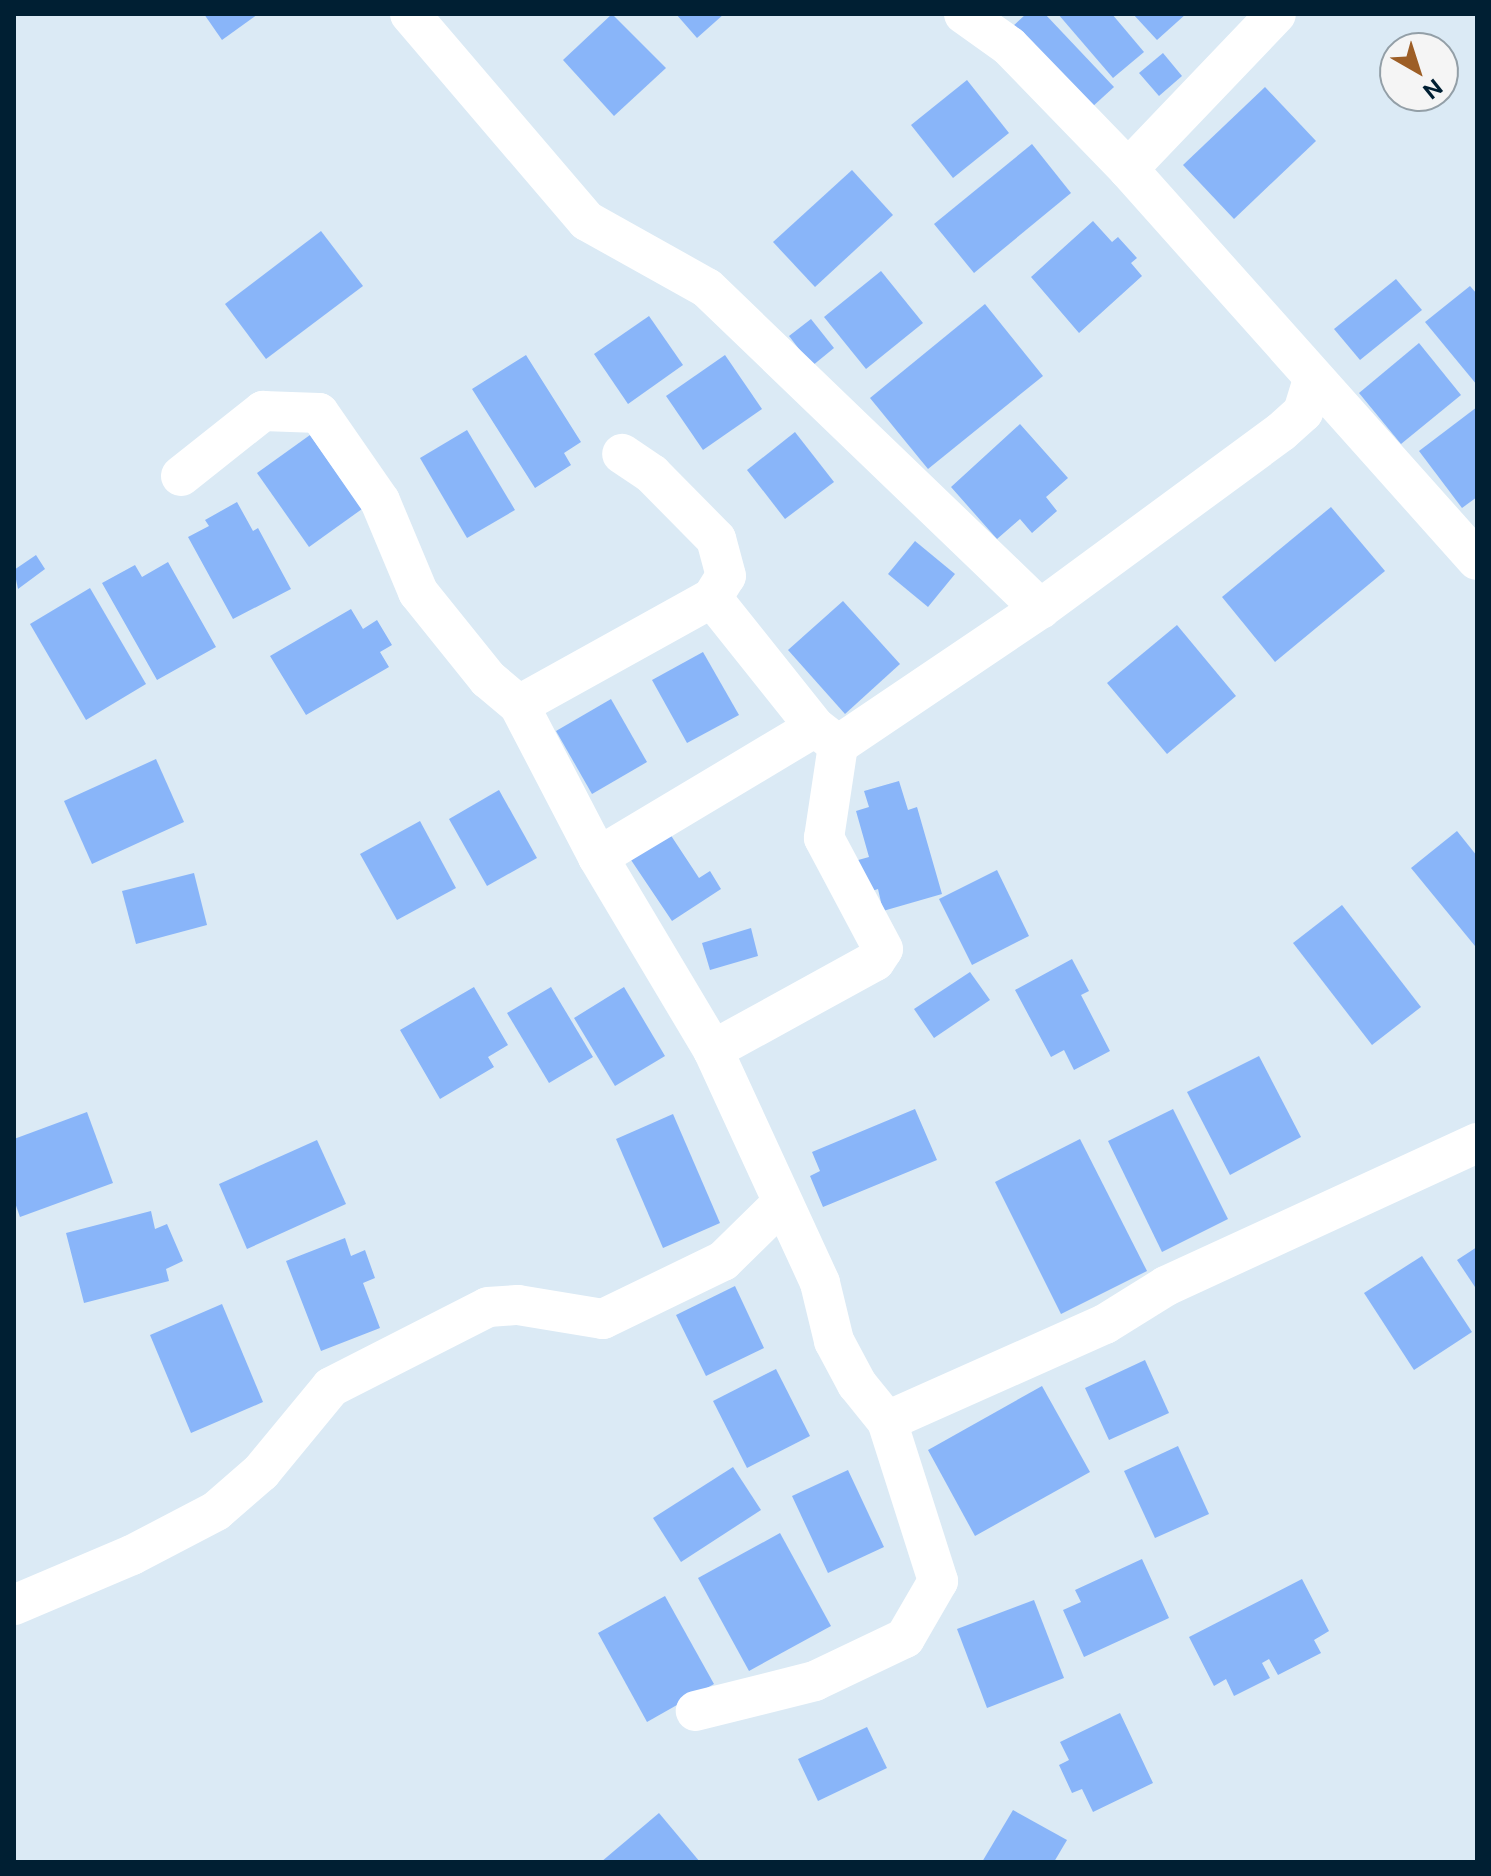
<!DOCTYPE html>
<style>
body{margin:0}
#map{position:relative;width:1491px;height:1876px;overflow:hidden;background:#dbeaf5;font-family:"Public Sans",sans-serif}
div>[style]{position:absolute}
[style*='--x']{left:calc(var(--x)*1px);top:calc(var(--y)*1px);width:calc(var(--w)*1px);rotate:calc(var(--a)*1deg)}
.building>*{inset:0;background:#89b5f9}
.street>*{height:40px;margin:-20px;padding:0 20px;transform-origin:20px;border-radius:20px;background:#fff}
span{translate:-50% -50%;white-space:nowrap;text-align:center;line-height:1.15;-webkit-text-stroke:7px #f5f5f5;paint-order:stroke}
.frame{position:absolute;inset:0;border:16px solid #001f33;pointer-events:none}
.north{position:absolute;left:1379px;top:32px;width:80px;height:80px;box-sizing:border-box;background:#f5f5f5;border:2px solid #939fa7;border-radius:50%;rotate:141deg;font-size:22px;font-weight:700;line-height:32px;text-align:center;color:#001f33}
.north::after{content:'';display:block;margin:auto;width:28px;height:36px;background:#9d5e26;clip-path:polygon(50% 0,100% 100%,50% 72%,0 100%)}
</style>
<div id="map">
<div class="building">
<div style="clip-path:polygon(204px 14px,258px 14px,222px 40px)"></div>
<div style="clip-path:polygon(612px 14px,666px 68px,614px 116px,563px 60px)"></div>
<div style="clip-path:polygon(676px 14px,724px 14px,697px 38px)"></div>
<div style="clip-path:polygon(1026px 14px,1045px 14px,1114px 87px,1091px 108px,1013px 26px)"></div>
<div style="clip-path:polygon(1058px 14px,1112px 14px,1144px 52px,1113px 78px)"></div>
<div style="clip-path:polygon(1133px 14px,1186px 14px,1157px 40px)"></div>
<div style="clip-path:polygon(1163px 53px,1182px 76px,1159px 96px,1139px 73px)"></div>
<div style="clip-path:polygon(967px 80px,1009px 133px,953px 178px,911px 125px)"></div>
<div style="clip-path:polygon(1265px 87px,1316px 141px,1234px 219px,1183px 165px)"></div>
<div style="clip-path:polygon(1032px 144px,1071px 193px,974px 273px,934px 224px)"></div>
<div style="clip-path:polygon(852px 170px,893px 215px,815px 287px,773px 242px)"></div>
<div style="clip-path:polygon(1093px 221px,1112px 242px,1118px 237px,1137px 258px,1131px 263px,1142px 276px,1079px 333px,1031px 277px)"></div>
<div style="clip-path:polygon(321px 231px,363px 286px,266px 359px,225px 304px)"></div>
<div style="clip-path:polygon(881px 271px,923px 323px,866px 369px,824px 317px)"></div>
<div style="clip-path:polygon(1396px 279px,1422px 310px,1360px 360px,1334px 329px)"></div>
<div style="clip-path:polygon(1470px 286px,1477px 294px,1477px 385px,1425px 322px)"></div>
<div style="clip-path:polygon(985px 304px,1043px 376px,928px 469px,870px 398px)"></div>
<div style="clip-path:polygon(649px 316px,683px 365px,628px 404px,594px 354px)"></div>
<div style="clip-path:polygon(811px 319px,834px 348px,812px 366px,789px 336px)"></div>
<div style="clip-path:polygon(1419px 343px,1461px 395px,1401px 444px,1359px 393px)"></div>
<div style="clip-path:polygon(526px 355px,581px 442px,564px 453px,571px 465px,535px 488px,472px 389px)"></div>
<div style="clip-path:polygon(725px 355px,762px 409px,703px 450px,666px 396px)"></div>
<div style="clip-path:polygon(1477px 407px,1477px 497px,1462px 508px,1419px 451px)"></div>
<div style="clip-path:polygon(1020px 424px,1068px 478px,1046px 497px,1057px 511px,1032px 533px,1020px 519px,997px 539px,951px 487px)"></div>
<div style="clip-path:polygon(467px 430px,515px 510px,467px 538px,420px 458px)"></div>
<div style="clip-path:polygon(795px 432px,834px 482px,785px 519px,747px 470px)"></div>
<div style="clip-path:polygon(310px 435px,362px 509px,309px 547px,257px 473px)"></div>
<div style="clip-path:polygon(237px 502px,253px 531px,258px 528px,291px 589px,233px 619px,188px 537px,209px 526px,205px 520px)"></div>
<div style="clip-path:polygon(1331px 507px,1385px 571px,1275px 662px,1222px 597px)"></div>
<div style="clip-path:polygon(915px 541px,955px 574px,928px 607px,888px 574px)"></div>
<div style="clip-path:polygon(36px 555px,45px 569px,18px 589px,14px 570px)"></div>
<div style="clip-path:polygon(168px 562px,216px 647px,157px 680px,102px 583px,135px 565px,142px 577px)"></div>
<div style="clip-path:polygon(90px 588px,146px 684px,86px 720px,30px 624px)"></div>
<div style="clip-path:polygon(843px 601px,900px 664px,845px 714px,788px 650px)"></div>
<div style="clip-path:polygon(351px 609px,363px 629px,377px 620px,392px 645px,380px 652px,389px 667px,306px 715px,270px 656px)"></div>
<div style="clip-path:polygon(1177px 625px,1236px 696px,1167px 754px,1107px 683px)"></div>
<div style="clip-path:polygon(703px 652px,739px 715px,687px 743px,652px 680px)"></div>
<div style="clip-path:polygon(611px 699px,647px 762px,592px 794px,556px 731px)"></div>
<div style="clip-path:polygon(156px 759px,184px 822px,92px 864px,64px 801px)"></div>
<div style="clip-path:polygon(899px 781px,908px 810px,917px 807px,942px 894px,883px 911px,878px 889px,860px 895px,851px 862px,869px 857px,856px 811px,869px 807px,864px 791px)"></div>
<div style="clip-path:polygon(499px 790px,537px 858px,487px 886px,449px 819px)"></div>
<div style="clip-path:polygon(420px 821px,456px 888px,397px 920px,360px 854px)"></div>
<div style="clip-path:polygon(1457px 831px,1477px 856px,1475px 946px,1411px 868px)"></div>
<div style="clip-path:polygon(670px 834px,699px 878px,710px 871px,721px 889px,672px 921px,631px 860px)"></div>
<div style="clip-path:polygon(997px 870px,1029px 936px,972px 965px,939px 899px)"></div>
<div style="clip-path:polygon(194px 873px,207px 925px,136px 944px,122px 891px)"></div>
<div style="clip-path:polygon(1342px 905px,1421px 1007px,1372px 1045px,1293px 943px)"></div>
<div style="clip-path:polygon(751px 928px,758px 956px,710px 970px,702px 943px)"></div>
<div style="clip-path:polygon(1072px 959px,1089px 991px,1081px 995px,1110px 1051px,1074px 1070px,1064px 1050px,1051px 1057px,1015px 990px)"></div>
<div style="clip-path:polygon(970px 972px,990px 1000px,934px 1038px,914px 1009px)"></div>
<div style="clip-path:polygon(474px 987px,508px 1045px,488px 1057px,494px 1067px,440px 1099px,400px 1030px)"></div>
<div style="clip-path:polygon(551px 987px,593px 1057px,549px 1083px,507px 1013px)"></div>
<div style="clip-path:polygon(624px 987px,665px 1056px,615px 1086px,574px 1018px)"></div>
<div style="clip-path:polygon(1259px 1056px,1301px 1137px,1230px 1175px,1187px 1092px)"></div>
<div style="clip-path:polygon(915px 1109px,937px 1160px,823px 1207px,810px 1176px,820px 1171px,812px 1152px)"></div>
<div style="clip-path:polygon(1173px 1109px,1228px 1219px,1162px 1252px,1108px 1141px)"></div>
<div style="clip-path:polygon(87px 1112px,113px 1183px,20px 1217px,14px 1200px,14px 1139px)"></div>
<div style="clip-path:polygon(673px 1114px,720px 1223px,663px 1248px,616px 1139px)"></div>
<div style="clip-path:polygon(1080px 1139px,1147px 1271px,1061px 1314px,995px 1182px)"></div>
<div style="clip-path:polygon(317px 1140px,346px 1204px,247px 1249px,219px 1184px)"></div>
<div style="clip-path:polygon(151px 1211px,155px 1229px,167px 1224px,183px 1261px,166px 1269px,169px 1281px,84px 1303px,66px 1233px)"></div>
<div style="clip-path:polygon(345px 1238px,351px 1256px,365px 1250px,375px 1278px,363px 1283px,380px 1328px,321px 1351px,286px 1261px)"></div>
<div style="clip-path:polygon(1477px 1247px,1477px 1290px,1457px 1260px)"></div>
<div style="clip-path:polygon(1422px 1256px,1472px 1332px,1414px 1370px,1364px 1293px)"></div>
<div style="clip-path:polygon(735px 1286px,764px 1348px,706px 1376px,676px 1315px)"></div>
<div style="clip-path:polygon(222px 1304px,263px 1402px,191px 1433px,150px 1335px)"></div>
<div style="clip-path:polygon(1145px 1360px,1169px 1413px,1109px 1440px,1085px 1388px)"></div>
<div style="clip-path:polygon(776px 1369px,810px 1436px,747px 1468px,713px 1401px)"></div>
<div style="clip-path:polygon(1042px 1386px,1090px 1472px,975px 1536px,928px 1450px)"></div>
<div style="clip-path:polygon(1178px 1446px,1209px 1514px,1155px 1538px,1124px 1471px)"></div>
<div style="clip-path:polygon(733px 1467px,761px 1510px,681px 1562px,653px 1518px)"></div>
<div style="clip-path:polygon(848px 1470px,884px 1547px,828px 1573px,792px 1496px)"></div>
<div style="clip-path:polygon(780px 1533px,831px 1626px,749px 1671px,698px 1578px)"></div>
<div style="clip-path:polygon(1142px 1559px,1169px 1618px,1084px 1657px,1063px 1610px,1081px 1602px,1075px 1590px)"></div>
<div style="clip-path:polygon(1302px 1579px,1329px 1631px,1314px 1640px,1321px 1653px,1278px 1675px,1269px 1659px,1262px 1663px,1270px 1678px,1234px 1696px,1226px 1679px,1214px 1686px,1189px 1637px)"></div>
<div style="clip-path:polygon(665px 1596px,714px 1684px,647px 1722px,598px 1633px)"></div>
<div style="clip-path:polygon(1034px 1600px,1064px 1678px,987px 1708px,957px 1629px)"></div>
<div style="clip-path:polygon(1120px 1713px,1153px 1783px,1093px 1812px,1082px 1789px,1072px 1793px,1059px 1765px,1069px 1760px,1060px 1742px)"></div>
<div style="clip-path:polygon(867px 1727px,887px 1768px,818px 1801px,798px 1759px)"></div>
<div style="clip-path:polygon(1013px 1810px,1067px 1840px,1054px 1862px,982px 1862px)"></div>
<div style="clip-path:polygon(659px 1813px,700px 1862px,601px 1862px)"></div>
</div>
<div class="street">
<div style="--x:410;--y:14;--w:272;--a:49.5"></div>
<div style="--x:587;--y:221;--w:137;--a:29.2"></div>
<div style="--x:707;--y:288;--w:463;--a:43.9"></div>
<div style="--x:964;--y:14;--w:55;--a:35.4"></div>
<div style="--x:1009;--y:46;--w:171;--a:45.9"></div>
<div style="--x:1128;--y:169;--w:524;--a:48.25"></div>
<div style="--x:1128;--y:169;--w:214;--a:-46.3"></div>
<div style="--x:181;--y:476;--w:105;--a:-38.4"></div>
<div style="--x:263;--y:411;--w:56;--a:2"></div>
<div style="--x:319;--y:413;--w:107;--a:55.3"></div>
<div style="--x:380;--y:501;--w:99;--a:67.3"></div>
<div style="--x:418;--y:592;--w:112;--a:51.2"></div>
<div style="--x:488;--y:679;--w:40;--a:40"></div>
<div style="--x:519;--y:705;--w:171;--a:62.5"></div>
<div style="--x:598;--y:857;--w:225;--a:59.2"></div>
<div style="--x:713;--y:1050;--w:256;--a:65.3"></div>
<div style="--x:820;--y:1283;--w:60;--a:76.4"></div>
<div style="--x:834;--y:1341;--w:49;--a:61.9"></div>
<div style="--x:857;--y:1384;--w:48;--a:51"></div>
<div style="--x:887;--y:1421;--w:168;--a:72.3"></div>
<div style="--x:938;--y:1581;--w:66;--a:120.1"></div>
<div style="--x:905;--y:1638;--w:100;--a:154.5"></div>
<div style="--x:815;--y:1681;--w:123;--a:165.9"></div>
<div style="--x:712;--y:598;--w:165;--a:51.4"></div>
<div style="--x:815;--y:727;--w:29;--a:38"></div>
<div style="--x:838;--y:745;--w:244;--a:-34"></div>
<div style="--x:1040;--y:609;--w:299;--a:-36.3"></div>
<div style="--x:1281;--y:432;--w:30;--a:-42"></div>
<div style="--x:1303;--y:412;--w:34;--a:-73"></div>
<div style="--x:519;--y:705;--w:221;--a:-29"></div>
<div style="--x:712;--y:598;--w:26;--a:-58"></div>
<div style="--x:726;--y:576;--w:38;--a:-105"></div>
<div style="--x:716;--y:539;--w:91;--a:-134.6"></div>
<div style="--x:652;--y:474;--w:36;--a:-146"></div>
<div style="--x:598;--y:857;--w:253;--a:-30.9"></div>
<div style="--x:713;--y:1050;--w:185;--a:-28.8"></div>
<div style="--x:875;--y:961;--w:14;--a:-56"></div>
<div style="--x:883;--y:949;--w:126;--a:-118"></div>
<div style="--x:824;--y:838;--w:94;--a:-81.4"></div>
<div style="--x:887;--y:1421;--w:239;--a:-24"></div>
<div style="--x:1105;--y:1324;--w:72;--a:-31.9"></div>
<div style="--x:1166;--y:1286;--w:342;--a:-24.7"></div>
<div style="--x:14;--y:1605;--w:128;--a:-23"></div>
<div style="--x:132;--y:1555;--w:95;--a:-27.6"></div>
<div style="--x:216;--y:1511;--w:60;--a:-40.9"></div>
<div style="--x:261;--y:1472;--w:110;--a:-50.5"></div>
<div style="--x:331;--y:1387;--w:176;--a:-27"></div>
<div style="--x:488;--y:1307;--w:30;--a:-4"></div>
<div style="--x:518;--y:1305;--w:86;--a:9.4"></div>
<div style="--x:603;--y:1319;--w:133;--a:-25.8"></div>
<div style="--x:723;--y:1261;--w:80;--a:-44.5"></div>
</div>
<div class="frame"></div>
<div class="north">N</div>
</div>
